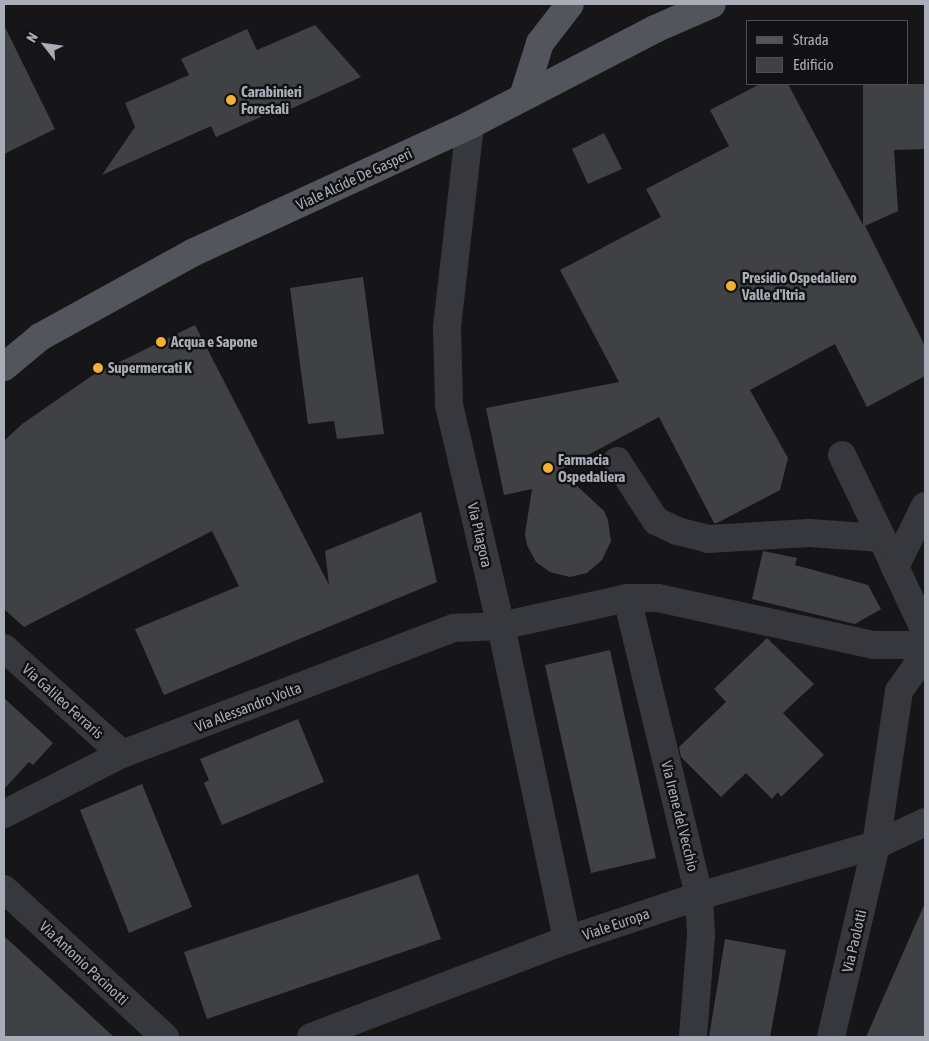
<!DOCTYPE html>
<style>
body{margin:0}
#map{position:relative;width:929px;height:1041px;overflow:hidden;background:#161618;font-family:"Asap Condensed",sans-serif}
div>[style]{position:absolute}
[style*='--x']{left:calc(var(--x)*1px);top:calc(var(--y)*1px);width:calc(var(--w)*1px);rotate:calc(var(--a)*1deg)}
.building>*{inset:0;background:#404145}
.street>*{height:28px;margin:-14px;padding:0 14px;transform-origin:14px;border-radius:14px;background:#37383d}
.primary>*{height:28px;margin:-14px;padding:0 14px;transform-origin:14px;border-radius:14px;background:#53555c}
.dots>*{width:14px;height:14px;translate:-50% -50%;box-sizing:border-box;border:2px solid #111113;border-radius:50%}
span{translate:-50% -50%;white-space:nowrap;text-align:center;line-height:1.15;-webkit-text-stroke:5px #111113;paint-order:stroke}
.poi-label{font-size:15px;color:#a8adb8;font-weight:700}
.left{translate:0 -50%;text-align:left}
.street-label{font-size:15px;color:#a8adb8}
.frame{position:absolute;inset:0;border:5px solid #a8adb8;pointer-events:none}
.legend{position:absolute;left:746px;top:20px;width:162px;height:65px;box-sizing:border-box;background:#111113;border:1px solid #4d4f55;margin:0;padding:6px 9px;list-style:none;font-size:15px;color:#a8adb8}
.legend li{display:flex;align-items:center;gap:10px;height:25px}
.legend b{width:25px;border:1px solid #4d4f55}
.north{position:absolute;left:20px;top:20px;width:50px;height:50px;-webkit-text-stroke:4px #111113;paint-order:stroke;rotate:300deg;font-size:14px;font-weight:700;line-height:20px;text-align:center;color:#a8adb8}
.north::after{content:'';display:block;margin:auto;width:18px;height:22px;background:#a8adb8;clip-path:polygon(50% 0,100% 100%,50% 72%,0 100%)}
</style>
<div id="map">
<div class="building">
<div style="clip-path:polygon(4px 25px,55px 129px,4px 154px)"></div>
<div style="clip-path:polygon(315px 25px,361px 77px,284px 112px,283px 107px,216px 137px,211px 126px,102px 175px,135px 127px,125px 103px,189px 75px,181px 59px,247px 29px,257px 50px)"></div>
<div style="clip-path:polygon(760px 84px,788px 84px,863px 225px,863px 84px,925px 84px,925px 149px,894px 150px,898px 211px,865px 226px,925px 346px,925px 376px,867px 407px,835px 344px,750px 390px,788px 458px,780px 490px,717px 523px,714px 523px,659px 417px,560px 470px,604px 511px,608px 520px,611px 541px,602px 560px,587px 573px,570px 577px,550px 572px,536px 562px,527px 545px,525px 534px,532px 489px,504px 495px,486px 408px,619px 382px,560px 270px,661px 217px,646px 189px,729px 146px,710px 110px)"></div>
<div style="clip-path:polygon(604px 133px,622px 169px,588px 184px,572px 149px)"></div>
<div style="clip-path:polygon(363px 277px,384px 434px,337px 439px,334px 421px,308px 424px,290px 288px)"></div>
<div style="clip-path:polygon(195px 325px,329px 585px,325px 551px,421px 512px,437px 582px,164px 695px,135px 629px,239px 586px,212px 531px,24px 627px,4px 609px,4px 441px,22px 424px,93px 375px)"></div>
<div style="clip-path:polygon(763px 551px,797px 558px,795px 565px,868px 585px,881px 609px,855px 624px,752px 599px)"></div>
<div style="clip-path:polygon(767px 638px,814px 684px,783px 713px,824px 755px,781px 797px,778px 792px,772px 799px,746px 773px,721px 797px,681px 757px,679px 747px,726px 702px,714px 689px)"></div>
<div style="clip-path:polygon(610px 650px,656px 858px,591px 873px,545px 665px)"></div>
<div style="clip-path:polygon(4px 698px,53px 743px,33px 765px,29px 762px,4px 789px)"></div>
<div style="clip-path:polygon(298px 719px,324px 782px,222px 825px,204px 783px,209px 780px,200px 759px)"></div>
<div style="clip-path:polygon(142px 784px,192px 907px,129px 933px,80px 810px)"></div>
<div style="clip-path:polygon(418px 874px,441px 939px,207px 1019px,184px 952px)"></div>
<div style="clip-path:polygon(925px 903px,925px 1037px,866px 1037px)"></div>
<div style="clip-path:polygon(4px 936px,114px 1037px,4px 1037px)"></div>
<div style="clip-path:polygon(725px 939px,786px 950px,770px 1037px,709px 1037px)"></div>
</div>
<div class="street">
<div style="--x:470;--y:125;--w:203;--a:96.5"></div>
<div style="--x:447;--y:327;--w:78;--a:88.5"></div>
<div style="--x:449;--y:405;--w:227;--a:76.8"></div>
<div style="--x:501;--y:626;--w:321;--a:78.1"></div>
<div style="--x:842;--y:455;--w:92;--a:64.3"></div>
<div style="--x:617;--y:461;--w:72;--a:57"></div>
<div style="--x:656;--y:521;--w:23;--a:25"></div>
<div style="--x:677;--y:531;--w:32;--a:14"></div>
<div style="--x:708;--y:539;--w:101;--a:-3.4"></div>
<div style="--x:809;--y:533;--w:73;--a:3.9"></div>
<div style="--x:882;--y:538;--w:32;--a:66"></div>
<div style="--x:925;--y:506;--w:68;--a:116.2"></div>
<div style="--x:895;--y:567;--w:71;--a:64.9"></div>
<div style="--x:627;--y:598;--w:307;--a:76.4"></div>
<div style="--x:699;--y:896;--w:39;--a:87"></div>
<div style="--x:701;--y:935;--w:102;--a:94.5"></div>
<div style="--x:4;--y:648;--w:159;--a:41.9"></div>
<div style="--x:4;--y:814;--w:132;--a:-27"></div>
<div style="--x:122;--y:754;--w:355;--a:-20.8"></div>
<div style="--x:454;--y:628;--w:47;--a:-2.4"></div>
<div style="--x:501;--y:626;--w:129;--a:-12.5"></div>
<div style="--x:627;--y:598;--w:31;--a:0"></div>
<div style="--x:658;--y:598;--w:220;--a:12.3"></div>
<div style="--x:873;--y:645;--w:52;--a:0"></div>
<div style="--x:4;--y:889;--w:219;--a:42.6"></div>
<div style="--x:311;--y:1037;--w:274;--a:-20.8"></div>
<div style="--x:567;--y:940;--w:139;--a:-18.4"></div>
<div style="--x:699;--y:896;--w:184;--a:-16.1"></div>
<div style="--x:876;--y:845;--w:54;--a:-25.1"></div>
<div style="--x:831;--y:1037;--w:197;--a:-76.8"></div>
<div style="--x:876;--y:845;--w:156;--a:-81.5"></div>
<div style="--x:899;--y:691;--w:45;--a:-54.9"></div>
</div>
<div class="primary">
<div style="--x:523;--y:97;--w:57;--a:-72.5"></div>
<div style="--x:540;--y:43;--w:49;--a:-52.4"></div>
<div style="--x:4;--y:367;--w:47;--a:-39.8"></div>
<div style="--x:40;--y:337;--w:174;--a:-28.9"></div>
<div style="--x:192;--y:253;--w:306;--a:-24.7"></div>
<div style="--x:470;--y:125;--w:208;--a:-27.4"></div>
<div style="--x:655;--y:29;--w:62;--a:-23.7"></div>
</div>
<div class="dots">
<div style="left:231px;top:100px;background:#f2b134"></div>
<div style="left:731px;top:286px;background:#f2b134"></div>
<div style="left:161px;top:342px;background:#f2b134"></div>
<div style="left:98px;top:368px;background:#f2b134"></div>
<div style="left:548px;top:468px;background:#f2b134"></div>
</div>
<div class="poi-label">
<span class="left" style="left:241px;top:100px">Carabinieri<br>Forestali</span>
<span class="left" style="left:742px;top:286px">Presidio Ospedaliero<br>Valle d'Itria</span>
<span class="left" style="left:171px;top:342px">Acqua e Sapone</span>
<span class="left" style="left:108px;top:368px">Supermercati K</span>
<span class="left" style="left:558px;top:468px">Farmacia<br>Ospedaliera</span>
</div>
<div class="street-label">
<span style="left:354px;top:179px;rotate:-25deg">Viale Alcide De Gasperi</span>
<span style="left:480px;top:535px;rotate:77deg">Via Pitagora</span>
<span style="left:63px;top:701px;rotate:42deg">Via Galileo Ferraris</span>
<span style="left:248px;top:707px;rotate:-21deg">Via Alessandro Volta</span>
<span style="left:680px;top:816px;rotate:76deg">Via Irene del Vecchio</span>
<span style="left:616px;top:924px;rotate:-19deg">Viale Europa</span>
<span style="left:854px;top:941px;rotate:-77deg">Via Paolotti</span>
<span style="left:84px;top:963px;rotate:43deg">Via Antonio Pacinotti</span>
</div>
<div class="frame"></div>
<ul class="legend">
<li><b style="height:6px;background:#53555c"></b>Strada</li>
<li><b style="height:14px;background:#404145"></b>Edificio</li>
</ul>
<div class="north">N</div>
</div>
